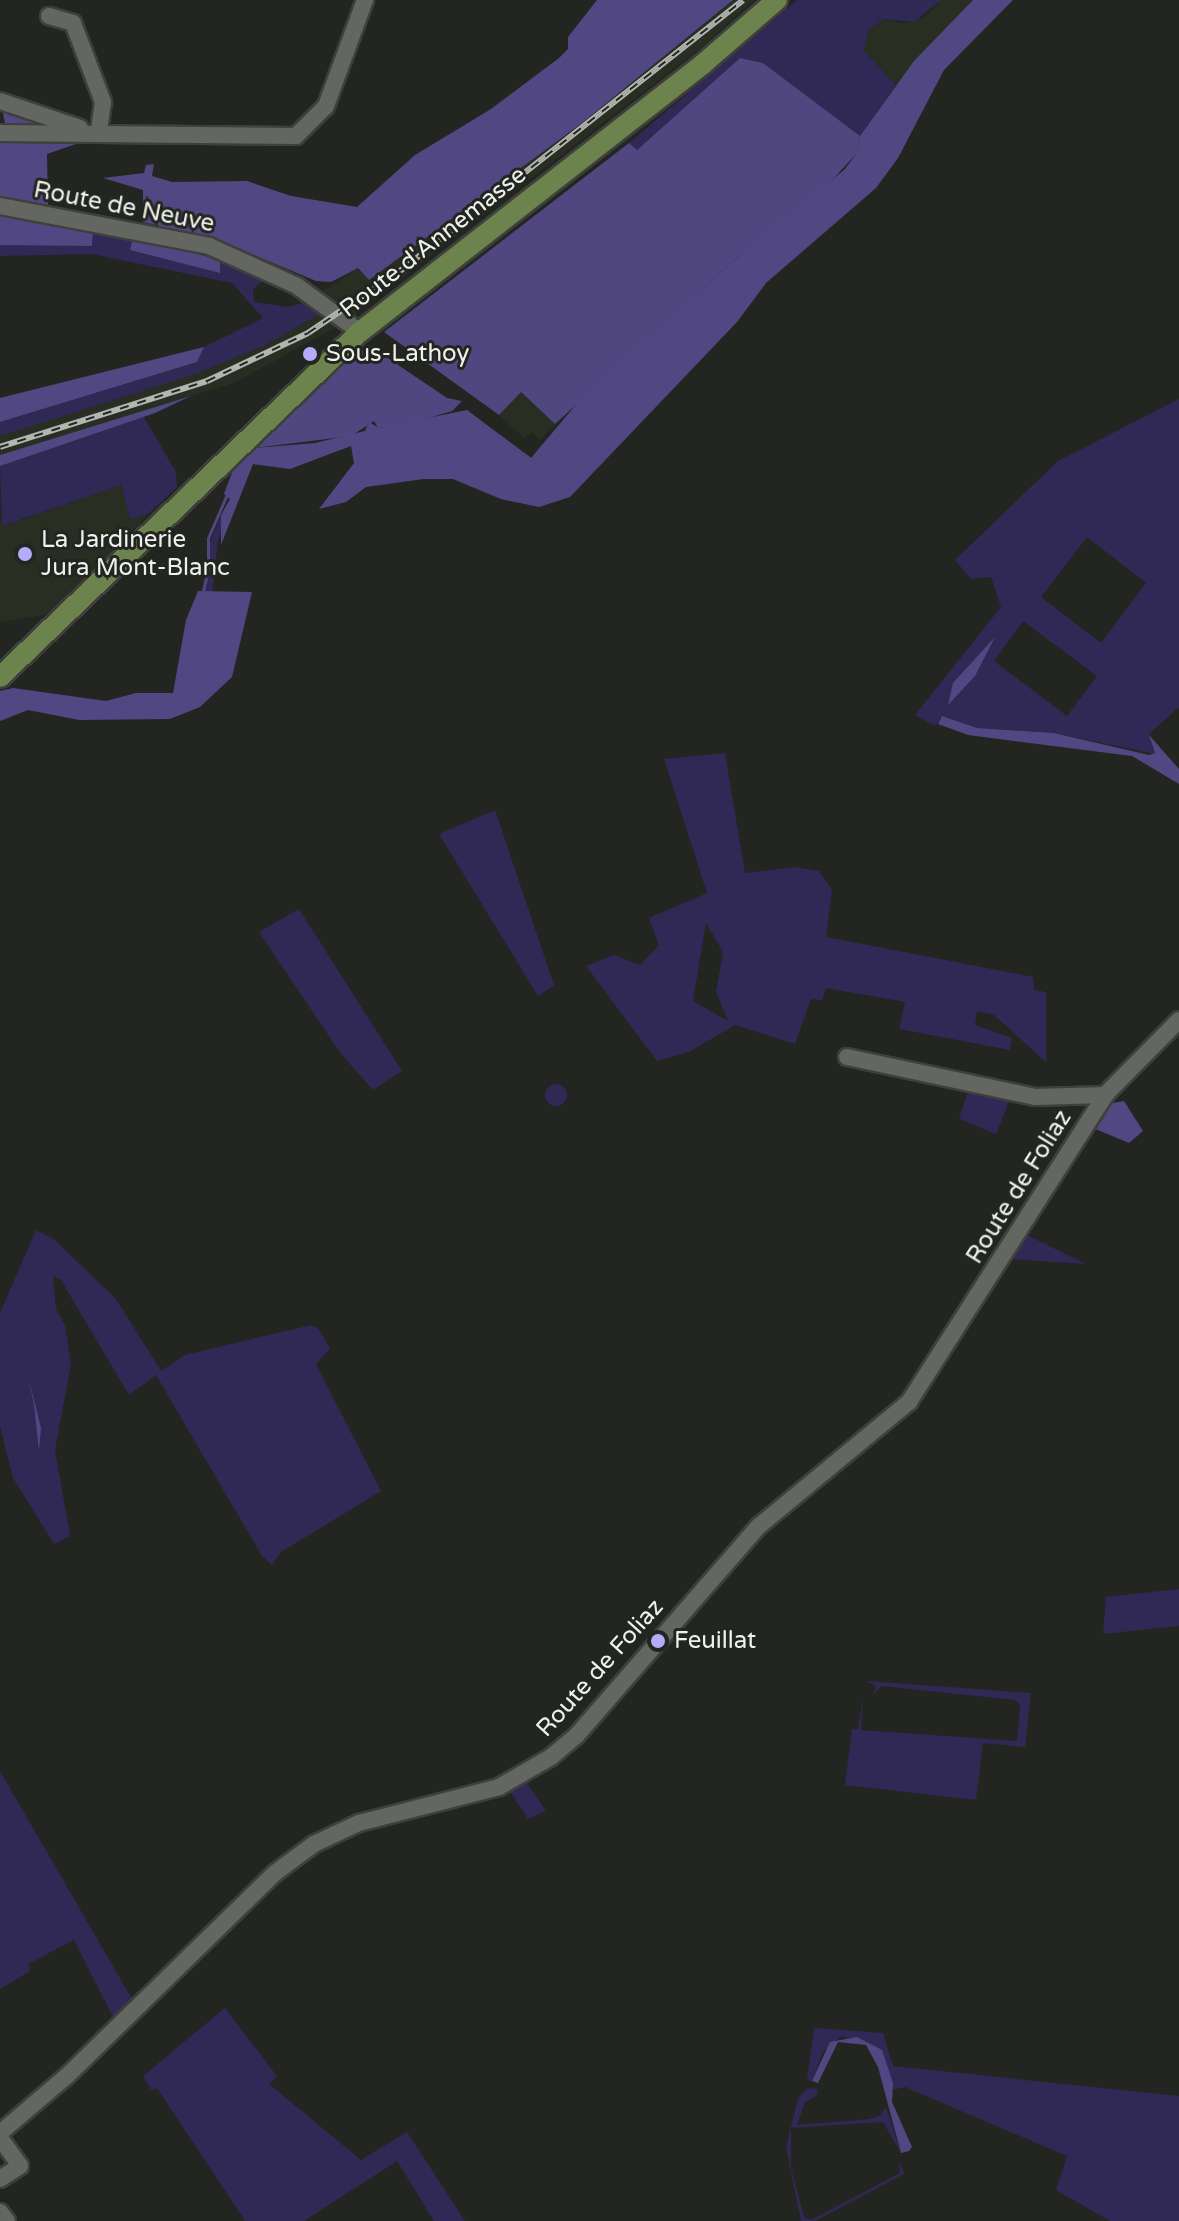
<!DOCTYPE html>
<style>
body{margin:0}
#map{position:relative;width:1179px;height:2221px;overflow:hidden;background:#232520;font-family:"Varela Round",sans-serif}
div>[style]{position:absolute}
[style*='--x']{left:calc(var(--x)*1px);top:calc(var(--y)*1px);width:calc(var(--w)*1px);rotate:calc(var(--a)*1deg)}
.built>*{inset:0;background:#292e23}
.green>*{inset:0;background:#302855}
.round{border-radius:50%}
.forest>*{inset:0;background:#514883}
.water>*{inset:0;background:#504781}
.stream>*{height:3px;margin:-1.5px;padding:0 1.5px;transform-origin:1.5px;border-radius:1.5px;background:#504781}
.roads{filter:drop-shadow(2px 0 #3e403c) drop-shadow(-2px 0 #3e403c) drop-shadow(0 2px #3e403c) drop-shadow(0 -2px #3e403c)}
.minor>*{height:16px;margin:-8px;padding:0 8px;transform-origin:8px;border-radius:8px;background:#646761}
.major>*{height:20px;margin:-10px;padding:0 10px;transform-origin:10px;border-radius:10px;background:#6c834d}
.rail>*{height:6px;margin-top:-3px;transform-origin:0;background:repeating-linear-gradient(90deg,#232520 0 9px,#b3b5b0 0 18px);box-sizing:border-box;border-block:2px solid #b3b5b0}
.dots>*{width:22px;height:22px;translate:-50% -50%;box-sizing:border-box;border:4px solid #232520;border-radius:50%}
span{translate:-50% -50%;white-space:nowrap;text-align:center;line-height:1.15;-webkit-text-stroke:6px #232520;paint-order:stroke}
.street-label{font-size:24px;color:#eff1ed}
.poi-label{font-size:24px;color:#eff1ed}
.left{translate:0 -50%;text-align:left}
</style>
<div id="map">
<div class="built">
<div style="clip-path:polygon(733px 0,754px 0,698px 50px,354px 315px,323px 291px,358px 268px,369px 279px,582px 123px)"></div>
<div style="clip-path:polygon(941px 0,973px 0,896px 85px,864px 51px,869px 29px,884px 19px,904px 23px,925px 18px)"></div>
<div style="clip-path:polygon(325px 311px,342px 324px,234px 383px,0 455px,0 436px,193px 375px,264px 346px)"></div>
<div style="clip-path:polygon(520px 392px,555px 424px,540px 440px,531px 432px,525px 439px,499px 415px)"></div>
<div style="clip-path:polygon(121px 485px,130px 519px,148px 514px,52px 614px,0 622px,0 518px,3px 526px)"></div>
</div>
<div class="green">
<div style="clip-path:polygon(797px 0,941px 0,914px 22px,884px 19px,869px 29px,864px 51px,896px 85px,860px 136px,763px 63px,740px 58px,637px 150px,629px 143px)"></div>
<div style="clip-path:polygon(93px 230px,133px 237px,130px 250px,219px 272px,220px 260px,265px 279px,253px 289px,254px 302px,288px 307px,309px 301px,325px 311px,264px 346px,193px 375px,0 436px,0 422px,197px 362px,204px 347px,263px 318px,232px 283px,92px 254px,0 256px,0 245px,10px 243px,92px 246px)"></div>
<div style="clip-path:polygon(191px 396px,144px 417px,176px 472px,177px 487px,148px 514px,130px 519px,121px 485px,2px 526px,0 466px,10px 459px)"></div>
<div style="clip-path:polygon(evenodd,1179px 399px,1179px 707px,1149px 734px,1155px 754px,1054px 733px,978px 728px,942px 716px,935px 726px,915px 715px,1001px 607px,991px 577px,971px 579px,955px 560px,1058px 461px,1179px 399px,1087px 537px,1146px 583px,1101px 643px,1041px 597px,1087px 537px,1179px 399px,1023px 621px,1097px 676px,1067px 716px,994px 661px,1023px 621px)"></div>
<div style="clip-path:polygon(221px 515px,225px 522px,218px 540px,212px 594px,203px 592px,210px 573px,209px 545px)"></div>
<div style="clip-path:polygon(evenodd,725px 753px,745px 873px,794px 867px,819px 871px,832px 890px,826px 937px,1033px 977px,1034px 990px,1046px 992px,1046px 1062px,994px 1015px,977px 1011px,975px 1025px,1012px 1038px,1010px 1050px,899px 1029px,905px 1002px,826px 988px,822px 1000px,811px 999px,795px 1044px,735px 1025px,689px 1052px,657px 1061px,586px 966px,614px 955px,640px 965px,659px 945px,649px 918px,707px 893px,664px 759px,725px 753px,706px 923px,723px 952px,716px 992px,728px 1021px,693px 1001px,706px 923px)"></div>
<div style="clip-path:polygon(495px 810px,554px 985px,538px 996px,439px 834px)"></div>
<div style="clip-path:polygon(299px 909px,402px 1071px,373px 1090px,341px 1054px,259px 932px)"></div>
<div class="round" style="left:545px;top:1084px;width:22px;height:22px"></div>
<div style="clip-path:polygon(970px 1085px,1012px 1095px,996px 1134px,959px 1119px)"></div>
<div style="clip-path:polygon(36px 1230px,55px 1240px,116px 1299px,161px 1371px,185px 1355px,311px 1325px,319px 1329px,330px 1349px,316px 1364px,381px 1491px,281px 1552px,272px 1565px,262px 1556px,156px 1375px,129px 1395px,61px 1280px,53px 1276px,56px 1309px,65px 1325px,71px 1364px,55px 1450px,70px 1536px,54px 1544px,13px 1478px,0 1426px,0 1313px)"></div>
<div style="clip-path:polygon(1025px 1234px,1086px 1264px,1010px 1259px)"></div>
<div style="clip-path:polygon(1179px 1589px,1179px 1626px,1103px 1634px,1106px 1597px)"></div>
<div style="clip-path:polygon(866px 1681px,1031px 1693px,1025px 1747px,983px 1743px,976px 1800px,845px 1785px,852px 1729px,858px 1729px,863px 1697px,861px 1730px,1017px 1741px,1020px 1705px,1015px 1700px,881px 1686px,873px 1695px,876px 1686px)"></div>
<div style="clip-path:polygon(0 1771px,132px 1999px,114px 2019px,74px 1940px,28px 1964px,30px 1971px,0 1989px)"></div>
<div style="clip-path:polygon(527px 1783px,546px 1811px,528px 1819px,510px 1791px)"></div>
<div style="clip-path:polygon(225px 2008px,277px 2076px,269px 2084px,361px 2160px,407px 2132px,465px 2221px,434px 2221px,397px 2161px,304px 2221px,245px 2221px,157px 2088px,151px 2090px,143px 2076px)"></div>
<div style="clip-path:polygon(814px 2028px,883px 2033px,893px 2066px,1179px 2096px,1179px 2221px,1110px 2221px,1056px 2190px,1067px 2156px,905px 2087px,892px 2090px,882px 2050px,842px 2036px,823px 2052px,812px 2081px,807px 2080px)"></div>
<div style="clip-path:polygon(808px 2088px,818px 2089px,816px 2096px,805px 2102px,797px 2125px,870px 2119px,880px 2116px,886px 2107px,901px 2153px,883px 2122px,791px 2128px,791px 2168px,804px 2217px,811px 2220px,900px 2173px,899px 2160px,904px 2174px,815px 2221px,801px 2221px,786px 2148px,798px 2098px)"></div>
</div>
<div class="forest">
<div style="clip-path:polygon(597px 0,733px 0,582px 123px,369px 280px,358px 268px,331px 282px,316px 281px,216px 239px,143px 222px,143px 190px,103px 178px,144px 173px,146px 165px,154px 164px,152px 176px,172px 182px,247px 181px,291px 196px,357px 207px,415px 155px,491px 109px,559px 58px,568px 49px,568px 37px)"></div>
<div style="clip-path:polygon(973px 0,1013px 0,944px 70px,898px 158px,876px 188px,766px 283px,737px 322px,570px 497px,539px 507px,501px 499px,453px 479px,424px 479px,366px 487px,346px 502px,319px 509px,354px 463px,351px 446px,290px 469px,253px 464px,221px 545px,221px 515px,230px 499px,224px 494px,236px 462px,253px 448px,315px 443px,365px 431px,369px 422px,379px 428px,467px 410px,531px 458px,579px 401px,738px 257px,844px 170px,857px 153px,860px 136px,914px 61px)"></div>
<div style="clip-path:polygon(2px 109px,43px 120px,43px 125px,5px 123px)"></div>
<div style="clip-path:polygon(102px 135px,47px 154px,48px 205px,0 197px,0 142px)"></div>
<div style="clip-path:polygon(0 215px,93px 230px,92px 246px,0 245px)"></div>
<div style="clip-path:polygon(133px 237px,220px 260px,220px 273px,130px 250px)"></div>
<div style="clip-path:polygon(204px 347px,197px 362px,0 422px,0 398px)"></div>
<div style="clip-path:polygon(191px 396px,155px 413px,0 466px,0 455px)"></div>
<div style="clip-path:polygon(198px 591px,252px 592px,232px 677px,200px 707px,170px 719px,79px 720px,28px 710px,0 721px,0 691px,13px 688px,106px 701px,136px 693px,173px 693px,186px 620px)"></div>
<div style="clip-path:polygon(995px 637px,975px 676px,948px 705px,953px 683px)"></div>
<div style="clip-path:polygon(942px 716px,977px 728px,1054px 733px,1149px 755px,1155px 753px,1149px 735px,1179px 769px,1179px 784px,1132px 756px,968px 735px,938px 724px)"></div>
<div style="clip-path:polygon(1124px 1101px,1143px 1131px,1129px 1143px,1093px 1128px,1107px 1104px)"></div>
<div style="clip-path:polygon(29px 1380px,41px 1428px,39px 1451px,34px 1405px)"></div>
<div style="clip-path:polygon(857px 2037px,882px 2050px,893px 2083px,892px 2102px,912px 2147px,909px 2151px,901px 2153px,878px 2067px,866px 2045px,838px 2042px,818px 2083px,812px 2081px,830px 2042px)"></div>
</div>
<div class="water">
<div style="clip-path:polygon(740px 58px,763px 63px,860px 136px,857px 153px,824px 189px,738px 257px,555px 424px,521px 392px,499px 415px,384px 332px,629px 143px,637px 150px)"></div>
<div style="clip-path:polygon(370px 346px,447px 398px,462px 401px,452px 411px,409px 424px,378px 428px,374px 421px,351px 436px,253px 448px,351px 357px)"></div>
</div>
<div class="stream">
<div style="--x:248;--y:453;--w:51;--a:-3.4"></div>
<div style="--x:299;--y:450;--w:168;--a:-11"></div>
<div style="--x:464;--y:418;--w:14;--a:12"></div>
<div style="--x:478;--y:421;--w:68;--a:36"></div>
<div style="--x:533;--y:461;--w:100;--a:-46.6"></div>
<div style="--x:602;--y:388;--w:60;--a:-38.2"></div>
<div style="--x:649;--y:351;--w:14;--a:-12"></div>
<div style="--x:663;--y:348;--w:38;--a:-43"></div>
<div style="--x:691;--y:322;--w:34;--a:-27"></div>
<div style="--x:721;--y:307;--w:36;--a:-67"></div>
<div style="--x:735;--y:274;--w:56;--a:-28.9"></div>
<div style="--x:784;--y:247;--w:83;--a:-47.4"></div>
<div style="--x:840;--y:186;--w:30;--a:-34"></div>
<div style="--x:865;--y:169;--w:57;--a:-69.3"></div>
<div style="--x:885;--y:116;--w:89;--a:-53.3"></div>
<div style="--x:938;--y:45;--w:36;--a:-44"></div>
<div style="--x:964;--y:20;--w:39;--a:-31"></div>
<div style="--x:0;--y:693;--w:107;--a:7"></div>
<div style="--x:106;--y:706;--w:27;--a:-15"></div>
<div style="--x:132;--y:699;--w:46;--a:1.2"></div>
<div style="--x:178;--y:700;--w:134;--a:-77.1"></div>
<div style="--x:208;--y:569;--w:31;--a:-90"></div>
<div style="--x:208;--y:538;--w:88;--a:-66.6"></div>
</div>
<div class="roads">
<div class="minor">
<div style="--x:49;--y:16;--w:25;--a:16"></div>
<div style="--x:73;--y:23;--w:85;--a:69.2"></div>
<div style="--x:103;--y:102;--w:28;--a:98"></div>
<div style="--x:0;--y:101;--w:84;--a:18.6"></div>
<div style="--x:0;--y:133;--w:296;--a:0.6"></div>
<div style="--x:296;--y:136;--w:42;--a:-45"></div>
<div style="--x:326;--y:106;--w:113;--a:-69.8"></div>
<div style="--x:0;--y:206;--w:213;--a:10.8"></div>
<div style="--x:209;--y:246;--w:97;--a:24.4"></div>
<div style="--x:297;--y:286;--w:78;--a:36.1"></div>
<div style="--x:847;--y:1057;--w:192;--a:12"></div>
<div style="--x:1035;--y:1097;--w:70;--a:-1.6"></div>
<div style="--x:0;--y:2133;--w:89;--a:-40.5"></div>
<div style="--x:68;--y:2075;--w:289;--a:-44.3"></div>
<div style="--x:275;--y:1873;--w:49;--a:-36.6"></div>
<div style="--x:314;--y:1844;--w:50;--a:-25"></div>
<div style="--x:359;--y:1823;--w:145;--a:-14.4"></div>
<div style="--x:499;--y:1787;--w:60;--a:-30"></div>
<div style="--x:551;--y:1757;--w:34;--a:-40"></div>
<div style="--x:577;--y:1735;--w:277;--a:-49"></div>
<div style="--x:759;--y:1526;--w:195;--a:-39.6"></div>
<div style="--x:909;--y:1402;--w:364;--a:-57.4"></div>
<div style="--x:1105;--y:1095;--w:105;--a:-45.4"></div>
<div style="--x:0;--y:2138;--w:34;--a:54"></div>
<div style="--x:20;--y:2166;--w:24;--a:147"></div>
<div style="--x:0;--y:2212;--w:11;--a:52"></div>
</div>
<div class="major">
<div style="--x:0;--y:677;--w:499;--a:-43.8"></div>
<div style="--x:360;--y:332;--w:435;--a:-38"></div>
<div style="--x:703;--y:64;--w:98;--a:-40.9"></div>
</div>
</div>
<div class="rail">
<div style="--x:0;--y:447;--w:217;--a:-17.7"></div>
<div style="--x:207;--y:381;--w:112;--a:-25.4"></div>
<div style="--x:308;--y:333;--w:116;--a:-34.1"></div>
<div style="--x:404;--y:268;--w:432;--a:-38.3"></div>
</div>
<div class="dots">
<div style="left:310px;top:354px;background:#b4acf9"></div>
<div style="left:25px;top:554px;background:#b4acf9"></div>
<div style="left:658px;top:1641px;background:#b4acf9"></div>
</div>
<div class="street-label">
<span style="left:124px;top:207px;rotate:11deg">Route de Neuve</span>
<span style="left:433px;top:242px;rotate:-38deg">Route d'Annemasse</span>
<span style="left:1019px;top:1187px;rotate:-58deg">Route de Foliaz</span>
<span style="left:600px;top:1668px;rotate:-48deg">Route de Foliaz</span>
</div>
<div class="poi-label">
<span class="left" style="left:326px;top:354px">Sous-Lathoy</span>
<span class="left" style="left:41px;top:554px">La Jardinerie<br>Jura Mont-Blanc</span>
<span class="left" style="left:674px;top:1641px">Feuillat</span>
</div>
</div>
